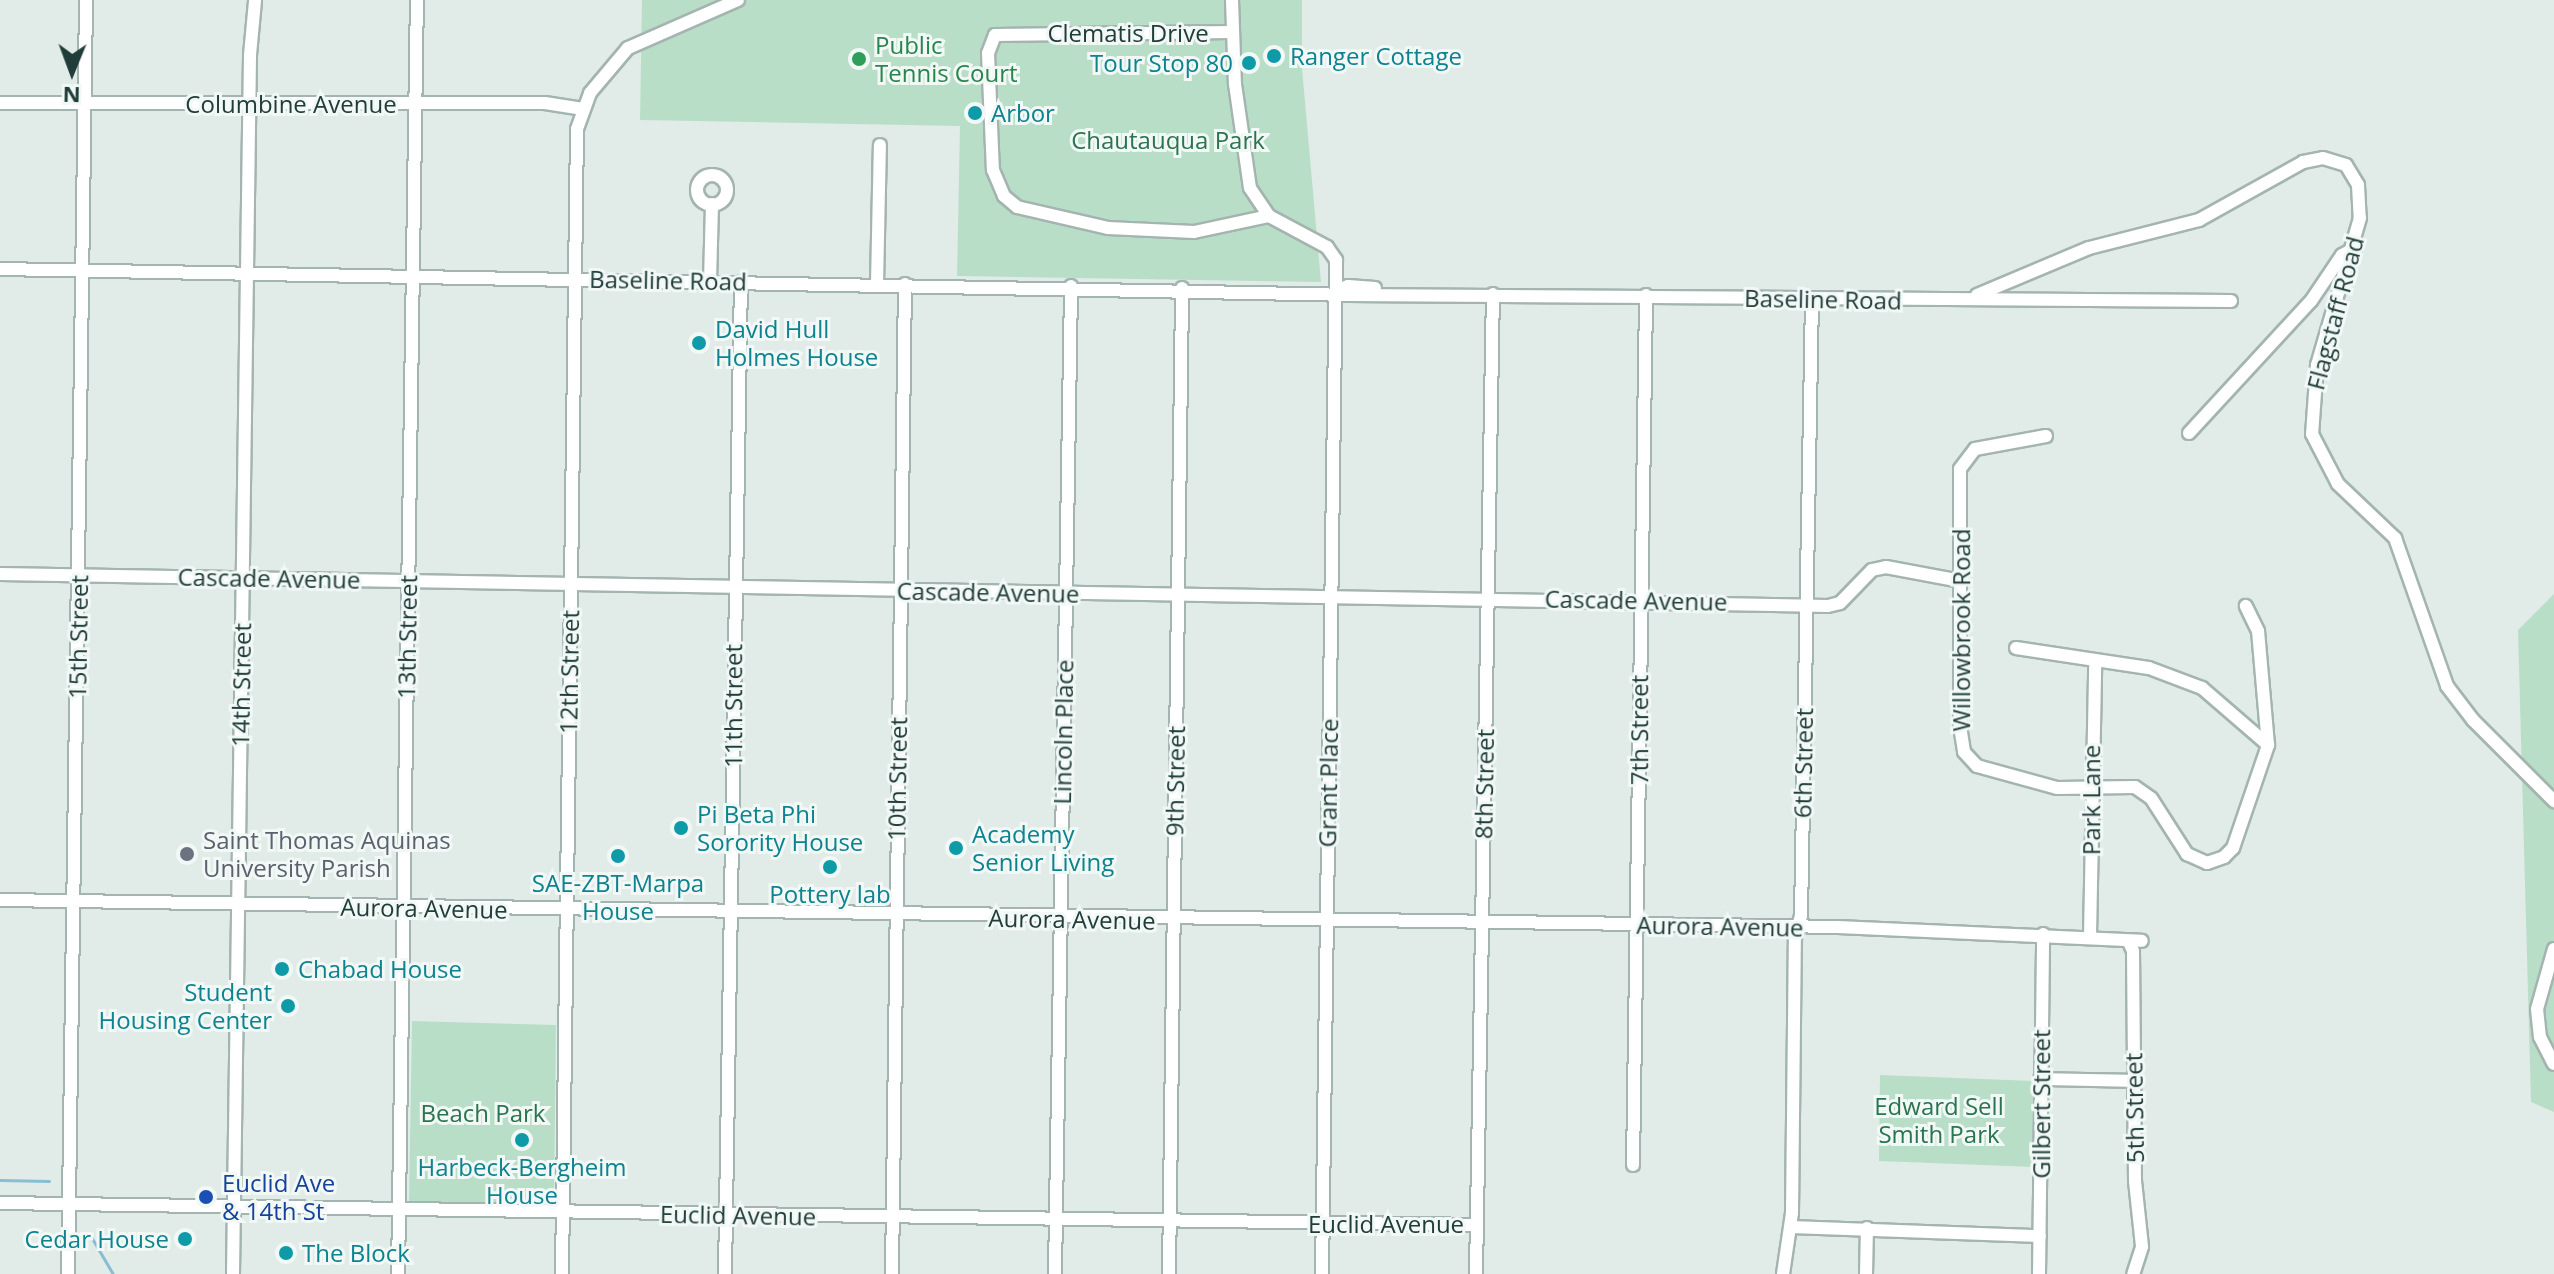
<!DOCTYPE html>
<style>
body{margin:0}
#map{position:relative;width:2554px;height:1274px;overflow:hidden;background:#e1ece8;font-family:"Open Sans",sans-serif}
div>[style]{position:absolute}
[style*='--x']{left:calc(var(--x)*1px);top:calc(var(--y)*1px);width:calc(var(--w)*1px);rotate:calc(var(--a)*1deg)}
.green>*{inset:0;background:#b9dec7}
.stream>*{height:3px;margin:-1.5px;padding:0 1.5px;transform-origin:1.5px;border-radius:1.5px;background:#87bed2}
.roads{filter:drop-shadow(2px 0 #a4b4b0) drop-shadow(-2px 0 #a4b4b0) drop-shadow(0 2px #a4b4b0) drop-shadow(0 -2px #a4b4b0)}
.minor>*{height:12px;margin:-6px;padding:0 6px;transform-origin:6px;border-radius:6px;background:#fff}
.minor>.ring{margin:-6px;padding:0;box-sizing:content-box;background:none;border:12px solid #fff;border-radius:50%}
.dots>*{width:22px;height:22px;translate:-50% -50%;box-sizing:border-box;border:4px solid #f1f8f6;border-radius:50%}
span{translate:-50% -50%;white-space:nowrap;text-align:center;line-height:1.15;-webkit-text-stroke:6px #f1f8f6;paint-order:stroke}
.street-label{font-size:24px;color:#213d39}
.leisure-label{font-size:24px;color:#27864d}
.left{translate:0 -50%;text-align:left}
.culture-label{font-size:24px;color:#0d838f}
.right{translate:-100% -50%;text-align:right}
.park-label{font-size:24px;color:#2a7550}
.worship-label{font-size:24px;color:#5b616d}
.transit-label{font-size:24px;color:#164399}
.north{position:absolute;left:32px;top:32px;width:80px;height:80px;-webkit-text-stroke:6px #f1f8f6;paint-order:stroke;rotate:181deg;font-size:22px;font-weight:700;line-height:32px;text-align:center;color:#213d39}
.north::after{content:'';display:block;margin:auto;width:28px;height:36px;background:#213d39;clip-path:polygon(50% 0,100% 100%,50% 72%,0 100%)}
</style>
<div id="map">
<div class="green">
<div style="clip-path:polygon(642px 0,1302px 0,1302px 68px,1321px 282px,957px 276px,960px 126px,640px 120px)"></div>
<div style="clip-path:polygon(2554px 594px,2554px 1112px,2531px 1102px,2518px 630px)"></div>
<div style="clip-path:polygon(412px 1021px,556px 1025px,554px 1205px,409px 1202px)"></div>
<div style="clip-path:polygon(1880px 1075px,2035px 1081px,2035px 1167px,1879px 1161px)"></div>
</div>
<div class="stream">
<div style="--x:0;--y:1180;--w:49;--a:1.2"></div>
<div style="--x:90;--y:1235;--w:45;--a:59.5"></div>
</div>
<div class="roads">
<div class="minor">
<div style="--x:1232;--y:0;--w:84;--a:88"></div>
<div style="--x:1235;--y:84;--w:105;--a:81.8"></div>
<div style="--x:1250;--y:188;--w:34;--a:56"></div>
<div style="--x:1269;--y:216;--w:66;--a:28.1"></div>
<div style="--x:1327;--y:247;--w:16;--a:55"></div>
<div style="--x:1336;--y:260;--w:1014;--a:90.79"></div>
<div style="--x:1232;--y:32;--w:237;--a:179.3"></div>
<div style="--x:995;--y:35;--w:19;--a:111"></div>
<div style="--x:988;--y:53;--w:117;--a:87.6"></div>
<div style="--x:993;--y:170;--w:28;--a:67"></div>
<div style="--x:1004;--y:196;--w:17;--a:40"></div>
<div style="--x:1017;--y:207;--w:93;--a:13"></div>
<div style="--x:1108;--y:228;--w:86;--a:2.7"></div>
<div style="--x:1194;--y:232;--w:77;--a:-12"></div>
<div style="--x:0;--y:103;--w:545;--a:0"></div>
<div style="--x:545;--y:103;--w:37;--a:9"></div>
<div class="ring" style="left:697px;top:175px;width:18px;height:18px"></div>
<div style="--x:0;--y:269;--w:1348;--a:1.1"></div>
<div style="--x:1348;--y:295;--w:883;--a:0.39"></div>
<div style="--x:710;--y:281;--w:77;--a:-88.5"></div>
<div style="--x:877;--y:284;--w:139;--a:-88.8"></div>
<div style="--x:1336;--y:291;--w:13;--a:-23"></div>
<div style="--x:1348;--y:286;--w:27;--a:4"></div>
<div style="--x:1977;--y:295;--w:121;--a:-22.8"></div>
<div style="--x:2089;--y:248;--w:114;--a:-14.3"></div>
<div style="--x:2199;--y:220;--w:119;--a:-29.1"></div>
<div style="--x:2303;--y:162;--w:20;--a:-11"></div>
<div style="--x:2323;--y:158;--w:24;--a:17"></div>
<div style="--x:2346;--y:165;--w:23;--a:59"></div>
<div style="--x:2358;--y:185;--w:33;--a:87"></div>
<div style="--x:2360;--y:218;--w:153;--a:106.3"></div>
<div style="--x:2317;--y:365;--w:69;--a:94.1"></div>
<div style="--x:2312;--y:434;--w:56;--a:62.5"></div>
<div style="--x:2338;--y:484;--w:79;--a:43.5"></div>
<div style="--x:2395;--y:538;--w:157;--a:70.6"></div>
<div style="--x:2447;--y:686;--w:43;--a:52.6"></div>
<div style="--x:2473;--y:720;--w:115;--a:45"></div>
<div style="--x:2189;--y:433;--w:180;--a:-47.3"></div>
<div style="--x:2311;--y:301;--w:55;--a:-56"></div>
<div style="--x:2342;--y:255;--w:15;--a:-28"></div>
<div style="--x:2046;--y:436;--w:72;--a:169.6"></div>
<div style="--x:1975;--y:449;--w:25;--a:127"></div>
<div style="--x:1960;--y:469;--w:257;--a:90"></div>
<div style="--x:1960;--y:726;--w:26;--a:81"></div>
<div style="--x:1964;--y:752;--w:19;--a:47"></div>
<div style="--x:1977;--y:766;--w:83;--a:15.4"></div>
<div style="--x:2057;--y:788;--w:78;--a:-0.7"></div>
<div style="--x:2135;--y:787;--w:19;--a:35"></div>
<div style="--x:2151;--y:798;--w:67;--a:57.3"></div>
<div style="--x:2187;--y:854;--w:22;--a:24"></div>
<div style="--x:2207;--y:863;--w:18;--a:-19"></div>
<div style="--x:2224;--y:857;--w:13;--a:-45"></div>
<div style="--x:2233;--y:848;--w:109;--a:-71.2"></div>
<div style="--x:2268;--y:745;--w:114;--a:-95"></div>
<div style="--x:2258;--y:631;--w:28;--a:-116"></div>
<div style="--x:0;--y:574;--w:1828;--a:1"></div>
<div style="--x:1828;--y:606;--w:12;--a:-14"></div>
<div style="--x:1840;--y:603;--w:46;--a:-45.9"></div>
<div style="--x:1872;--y:570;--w:14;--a:-12"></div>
<div style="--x:1886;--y:567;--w:76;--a:10.6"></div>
<div style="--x:2016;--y:648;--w:134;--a:8.6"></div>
<div style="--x:2149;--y:668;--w:57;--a:20.7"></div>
<div style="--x:2202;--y:688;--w:87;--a:40.8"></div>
<div style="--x:0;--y:900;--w:1838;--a:0.84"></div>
<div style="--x:1838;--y:927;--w:304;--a:2.6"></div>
<div style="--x:2090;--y:936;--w:272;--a:-88.9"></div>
<div style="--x:2129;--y:942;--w:10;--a:66"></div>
<div style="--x:2133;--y:951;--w:230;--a:89.5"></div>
<div style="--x:2135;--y:1181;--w:66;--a:83.9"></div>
<div style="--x:2142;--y:1247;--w:28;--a:108"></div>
<div style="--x:2554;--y:949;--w:62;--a:105.8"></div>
<div style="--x:2537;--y:1009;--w:28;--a:84"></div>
<div style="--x:2540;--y:1037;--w:30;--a:63"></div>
<div style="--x:2040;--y:1079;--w:94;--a:1.2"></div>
<div style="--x:1633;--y:1165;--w:870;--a:-89.14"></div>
<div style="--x:0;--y:1203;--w:1477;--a:0.85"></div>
<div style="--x:1791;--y:1227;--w:249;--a:2.1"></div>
<div style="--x:68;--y:1274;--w:1274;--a:-89.19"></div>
<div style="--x:233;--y:1274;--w:1219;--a:-89.2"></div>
<div style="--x:250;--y:55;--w:54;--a:-84.7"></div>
<div style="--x:398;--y:1274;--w:1274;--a:-89.15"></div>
<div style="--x:562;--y:1274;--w:1145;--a:-89.25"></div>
<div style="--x:577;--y:129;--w:38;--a:-70"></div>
<div style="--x:590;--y:93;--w:59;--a:-49.8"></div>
<div style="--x:628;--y:48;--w:120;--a:-23.6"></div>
<div style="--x:725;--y:1274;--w:992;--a:-89.08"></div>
<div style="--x:892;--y:1274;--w:990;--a:-89.25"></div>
<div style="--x:1055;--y:1274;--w:988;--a:-89.07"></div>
<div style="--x:1169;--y:1274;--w:986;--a:-89.24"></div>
<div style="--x:1476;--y:1274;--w:980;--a:-89.01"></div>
<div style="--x:1783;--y:1274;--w:62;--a:-81.6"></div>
<div style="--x:1792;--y:1213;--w:275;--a:-89.4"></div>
<div style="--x:1795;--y:938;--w:23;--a:-75"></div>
<div style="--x:1801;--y:916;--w:617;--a:-88.98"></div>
<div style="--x:1866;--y:1274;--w:46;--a:-88.8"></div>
<div style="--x:2039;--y:1274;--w:340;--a:-89.3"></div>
</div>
</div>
<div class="dots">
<div style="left:1274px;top:56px;background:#0f9aa8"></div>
<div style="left:859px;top:59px;background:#2e9e5b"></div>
<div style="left:1249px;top:63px;background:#0f9aa8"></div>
<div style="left:975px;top:113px;background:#0f9aa8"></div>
<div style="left:699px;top:343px;background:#0f9aa8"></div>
<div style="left:681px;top:828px;background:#0f9aa8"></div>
<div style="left:956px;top:848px;background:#0f9aa8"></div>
<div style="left:187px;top:854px;background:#6b7280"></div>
<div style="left:618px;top:856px;background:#0f9aa8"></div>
<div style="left:830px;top:867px;background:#0f9aa8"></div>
<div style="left:282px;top:969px;background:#0f9aa8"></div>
<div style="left:288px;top:1006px;background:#0f9aa8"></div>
<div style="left:522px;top:1140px;background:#0f9aa8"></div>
<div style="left:206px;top:1197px;background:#1a4fb4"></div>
<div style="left:185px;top:1239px;background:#0f9aa8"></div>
<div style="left:286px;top:1253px;background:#0f9aa8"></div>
</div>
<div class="street-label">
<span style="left:1128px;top:33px">Clematis Drive</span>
<span style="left:291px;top:104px">Columbine Avenue</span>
<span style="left:668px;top:280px;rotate:1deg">Baseline Road</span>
<span style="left:1823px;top:299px;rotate:1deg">Baseline Road</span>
<span style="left:2335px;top:313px;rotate:-75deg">Flagstaff Road</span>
<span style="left:269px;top:578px;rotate:1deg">Cascade Avenue</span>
<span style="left:988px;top:592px;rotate:1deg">Cascade Avenue</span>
<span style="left:1636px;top:600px;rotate:1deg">Cascade Avenue</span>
<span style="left:1961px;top:630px;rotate:-90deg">Willowbrook Road</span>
<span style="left:78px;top:637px;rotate:-89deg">15th Street</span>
<span style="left:407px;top:637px;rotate:-89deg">13th Street</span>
<span style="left:569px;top:672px;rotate:-89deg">12th Street</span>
<span style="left:241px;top:685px;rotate:-89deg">14th Street</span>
<span style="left:733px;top:706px;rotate:-90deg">11th Street</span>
<span style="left:1639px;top:730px;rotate:-90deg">7th Street</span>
<span style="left:1063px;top:732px;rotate:-89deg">Lincoln Place</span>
<span style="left:1803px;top:763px;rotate:-89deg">6th Street</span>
<span style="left:897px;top:779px;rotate:-89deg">10th Street</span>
<span style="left:1175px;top:781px;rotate:-89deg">9th Street</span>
<span style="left:1328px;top:783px;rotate:-89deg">Grant Place</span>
<span style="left:1484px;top:784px;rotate:-89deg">8th Street</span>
<span style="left:2091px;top:800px;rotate:-90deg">Park Lane</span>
<span style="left:424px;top:908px;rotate:1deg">Aurora Avenue</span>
<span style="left:1072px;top:919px;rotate:1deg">Aurora Avenue</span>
<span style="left:1720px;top:926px;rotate:1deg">Aurora Avenue</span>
<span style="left:2041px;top:1104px;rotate:-90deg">Gilbert Street</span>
<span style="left:2134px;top:1108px;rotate:-91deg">5th Street</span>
<span style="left:738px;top:1215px;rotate:1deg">Euclid Avenue</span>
<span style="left:1386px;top:1224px">Euclid Avenue</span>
</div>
<div class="leisure-label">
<span class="left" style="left:875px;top:59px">Public<br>Tennis Court</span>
</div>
<div class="culture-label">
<span class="left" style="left:1290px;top:56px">Ranger Cottage</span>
<span class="right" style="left:1233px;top:63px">Tour Stop 80</span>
<span class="left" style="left:991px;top:113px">Arbor</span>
<span class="left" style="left:715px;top:343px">David Hull<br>Holmes House</span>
<span class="left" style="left:697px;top:828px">Pi Beta Phi<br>Sorority House</span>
<span class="left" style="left:972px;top:848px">Academy<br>Senior Living</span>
<span style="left:618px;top:897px">SAE-ZBT-Marpa<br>House</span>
<span style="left:830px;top:894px">Pottery lab</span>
<span class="left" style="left:298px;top:969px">Chabad House</span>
<span class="right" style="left:272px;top:1006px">Student<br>Housing Center</span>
<span style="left:522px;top:1181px">Harbeck-Bergheim<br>House</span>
<span class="right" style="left:169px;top:1239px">Cedar House</span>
<span class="left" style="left:302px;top:1253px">The Block</span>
</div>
<div class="park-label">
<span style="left:1168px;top:140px">Chautauqua Park</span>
<span style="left:1939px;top:1120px">Edward Sell<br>Smith Park</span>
<span style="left:483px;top:1113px">Beach Park</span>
</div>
<div class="worship-label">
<span class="left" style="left:203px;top:854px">Saint Thomas Aquinas<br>University Parish</span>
</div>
<div class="transit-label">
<span class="left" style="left:222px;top:1197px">Euclid Ave<br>&amp; 14th St</span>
</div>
<div class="north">N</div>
</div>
